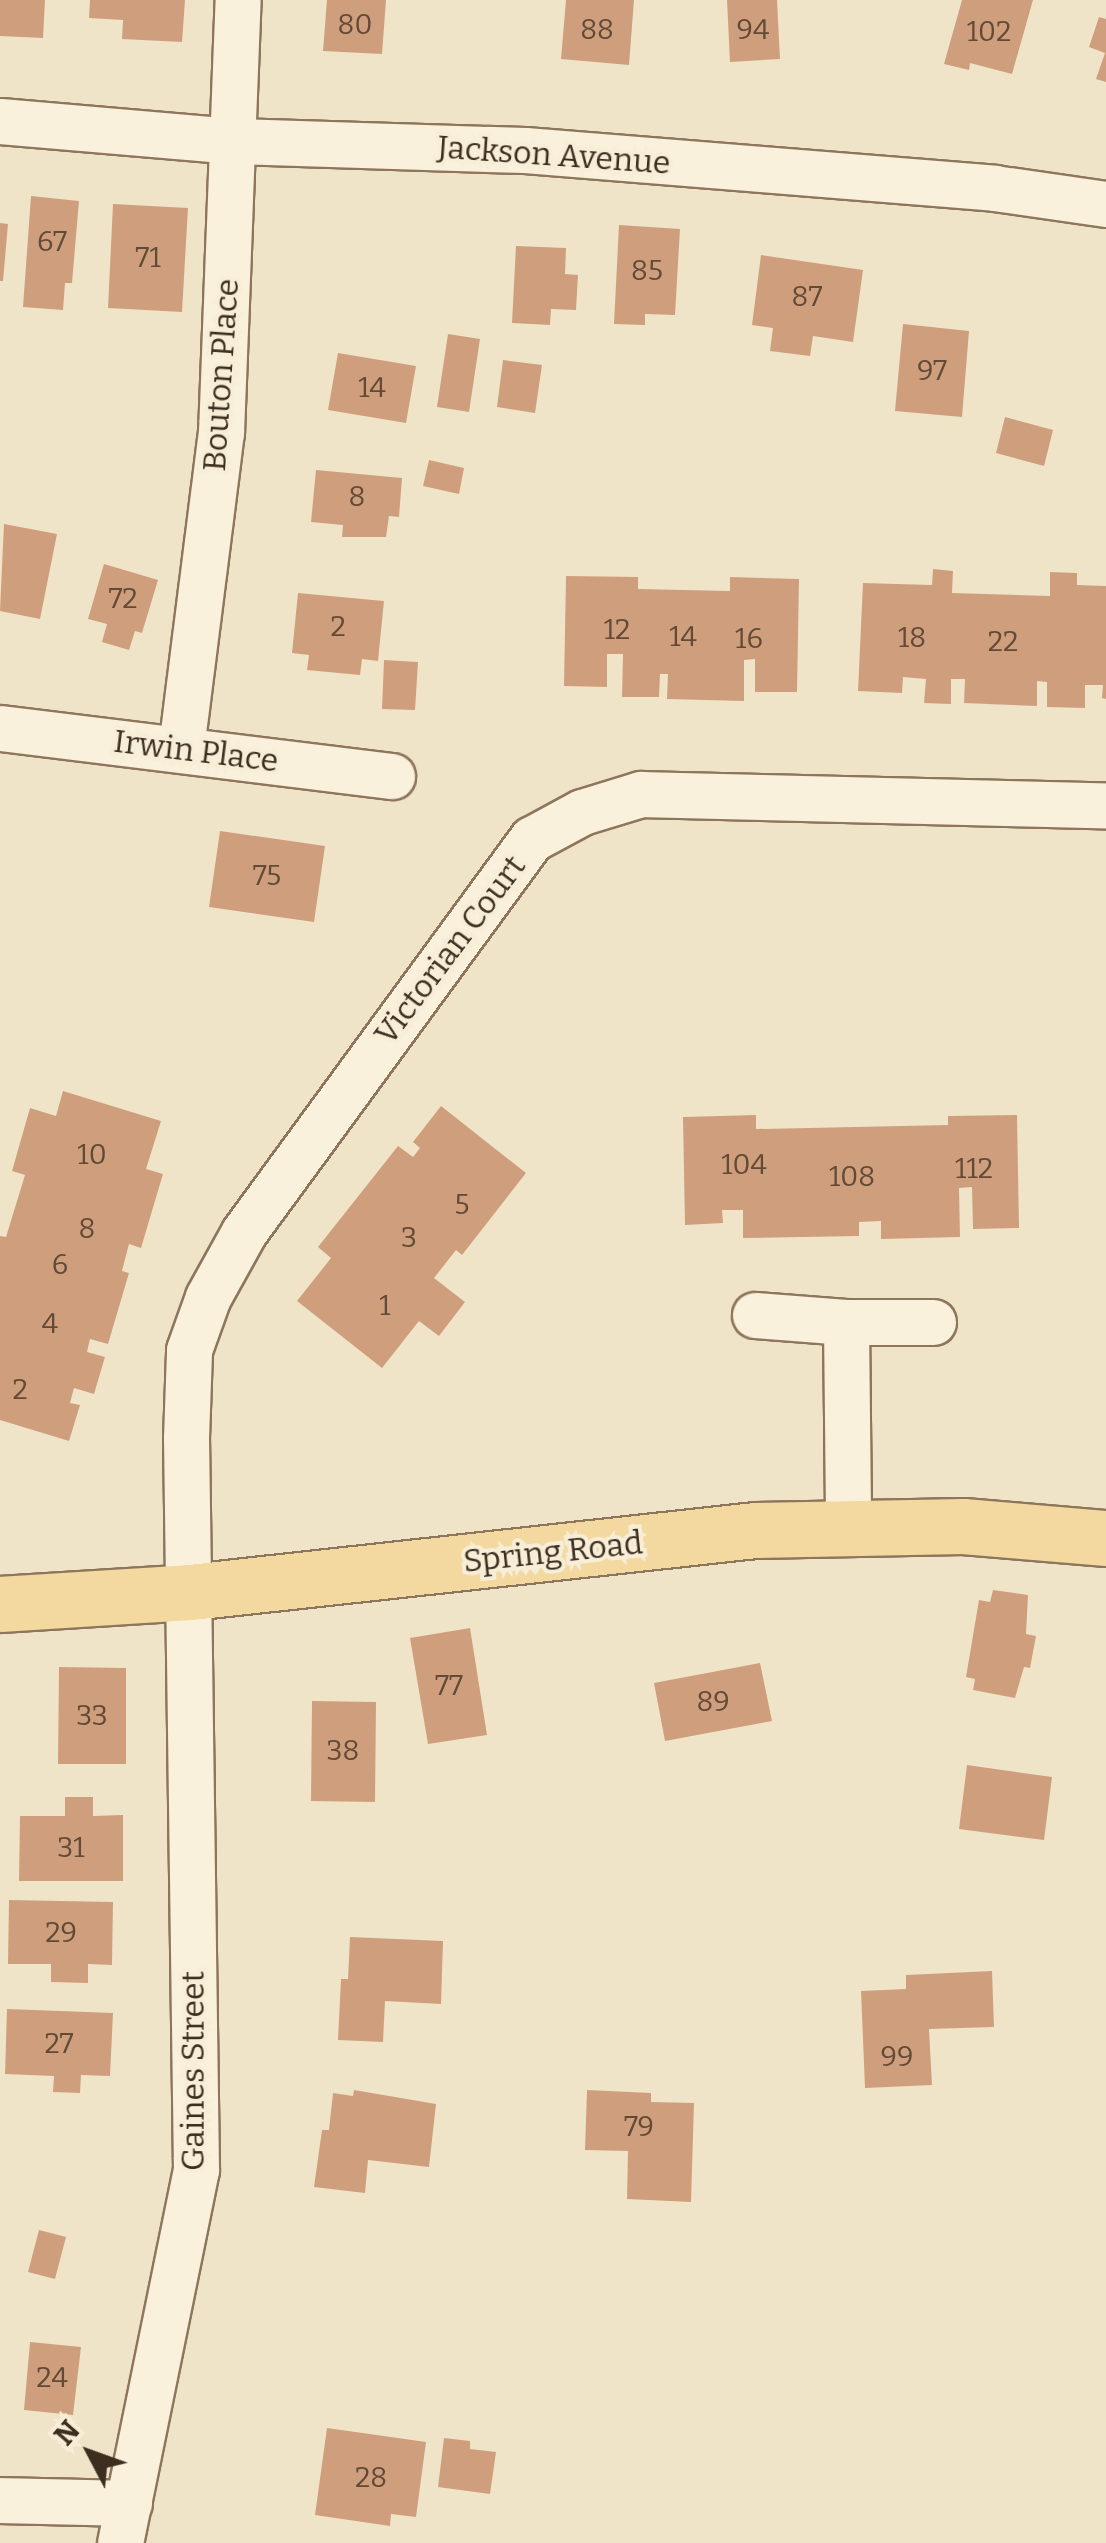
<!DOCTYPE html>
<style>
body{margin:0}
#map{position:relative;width:1106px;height:2543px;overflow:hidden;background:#f0e4c8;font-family:Bitter,serif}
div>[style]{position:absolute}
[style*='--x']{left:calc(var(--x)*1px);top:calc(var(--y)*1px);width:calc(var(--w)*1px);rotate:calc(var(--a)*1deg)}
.building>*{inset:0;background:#cf9f7d}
.roads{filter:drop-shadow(2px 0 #8d765c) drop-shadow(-2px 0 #8d765c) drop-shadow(0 2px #8d765c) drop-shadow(0 -2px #8d765c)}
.minor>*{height:45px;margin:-22.5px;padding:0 22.5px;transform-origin:22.5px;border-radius:22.5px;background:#faf1dc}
.major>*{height:55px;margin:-27.5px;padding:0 27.5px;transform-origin:27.5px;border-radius:27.5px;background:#f3d9a0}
span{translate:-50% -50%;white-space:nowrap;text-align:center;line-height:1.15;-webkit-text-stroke:8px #f7eed8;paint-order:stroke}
.number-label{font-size:28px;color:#624a37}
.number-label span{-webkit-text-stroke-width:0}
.street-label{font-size:32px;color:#3d2e20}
.north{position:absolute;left:40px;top:2403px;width:100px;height:100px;-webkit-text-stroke:8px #f7eed8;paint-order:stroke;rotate:311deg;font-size:28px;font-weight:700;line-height:40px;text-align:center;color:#3d2e20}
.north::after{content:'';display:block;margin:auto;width:35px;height:45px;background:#3d2e20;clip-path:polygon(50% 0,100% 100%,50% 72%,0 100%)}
</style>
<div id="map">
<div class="building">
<div style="clip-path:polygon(0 0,45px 0,43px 38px,0 36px)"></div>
<div style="clip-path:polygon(90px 0,185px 0,182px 42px,122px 39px,123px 20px,89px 18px)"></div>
<div style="clip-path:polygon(327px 0,386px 0,382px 54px,323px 51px)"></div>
<div style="clip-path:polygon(566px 0,634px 0,629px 65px,561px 59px)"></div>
<div style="clip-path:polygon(727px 0,777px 0,780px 59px,730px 62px)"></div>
<div style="clip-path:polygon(962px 0,1033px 0,1012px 74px,970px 63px,969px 70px,944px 64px)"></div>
<div style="clip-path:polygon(1099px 17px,1106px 19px,1106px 82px,1096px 79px,1105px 53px,1089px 47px)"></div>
<div style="clip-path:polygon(31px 196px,79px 201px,72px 283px,65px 283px,63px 310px,23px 307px)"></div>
<div style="clip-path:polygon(113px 204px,188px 208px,182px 312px,108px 308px)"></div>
<div style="clip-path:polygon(0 223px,8px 224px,3px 281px,0 281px)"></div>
<div style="clip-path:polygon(619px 225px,680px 229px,675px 315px,645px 314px,645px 325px,614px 324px)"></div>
<div style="clip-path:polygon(516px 246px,566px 248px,565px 274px,578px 275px,576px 310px,551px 309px,550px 325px,512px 323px)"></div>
<div style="clip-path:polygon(761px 255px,863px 270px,853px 342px,813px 336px,810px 356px,770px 351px,773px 328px,752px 325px)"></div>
<div style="clip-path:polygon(903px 324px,969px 331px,962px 417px,895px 411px)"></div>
<div style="clip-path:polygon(448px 334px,480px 339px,469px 412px,437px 407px)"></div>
<div style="clip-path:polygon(338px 353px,416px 366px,406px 423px,328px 410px)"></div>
<div style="clip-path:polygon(503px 360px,542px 365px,535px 413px,497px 407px)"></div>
<div style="clip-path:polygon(1005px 417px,1053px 430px,1044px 466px,996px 453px)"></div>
<div style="clip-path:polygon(429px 460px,464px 468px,459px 494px,423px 486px)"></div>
<div style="clip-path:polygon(316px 470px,402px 478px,399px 517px,389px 516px,386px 537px,342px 537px,343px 525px,311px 522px)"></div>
<div style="clip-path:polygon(4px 524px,57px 534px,40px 619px,0 611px)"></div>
<div style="clip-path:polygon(104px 564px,158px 580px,142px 633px,135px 631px,129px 650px,102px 642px,107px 624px,88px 619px)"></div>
<div style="clip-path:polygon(933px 569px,953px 571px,952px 593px,1050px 596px,1050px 572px,1077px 573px,1077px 585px,1106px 586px,1106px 699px,1102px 698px,1103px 685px,1085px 685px,1085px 708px,1047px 707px,1047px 682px,1037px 681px,1037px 706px,964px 703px,965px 679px,951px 679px,951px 704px,924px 703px,926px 679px,903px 677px,902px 693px,858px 691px,863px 583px,932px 585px)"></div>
<div style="clip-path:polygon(566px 576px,638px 577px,638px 589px,730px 591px,730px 577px,799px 579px,797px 692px,755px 692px,755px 659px,744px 660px,744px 701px,667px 699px,668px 674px,660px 674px,659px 697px,622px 697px,623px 654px,607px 654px,607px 687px,564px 686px)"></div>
<div style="clip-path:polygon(298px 593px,384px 601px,378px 661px,362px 659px,360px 675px,307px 670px,309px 655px,292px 653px)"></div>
<div style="clip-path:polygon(384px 660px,418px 662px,415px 710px,382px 709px)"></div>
<div style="clip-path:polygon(220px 831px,325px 846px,314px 922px,209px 907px)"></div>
<div style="clip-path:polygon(63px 1091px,161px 1121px,146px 1169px,163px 1174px,141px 1248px,129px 1244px,122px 1271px,129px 1273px,108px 1344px,90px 1339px,87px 1352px,105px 1357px,94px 1394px,74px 1388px,70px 1403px,80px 1405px,69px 1441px,0 1420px,0 1236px,6px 1237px,25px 1175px,12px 1171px,30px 1108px,56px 1116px)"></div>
<div style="clip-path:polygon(441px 1106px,526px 1173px,462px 1255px,456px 1250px,434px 1278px,465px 1302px,439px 1336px,419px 1321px,382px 1368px,297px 1301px,331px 1258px,318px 1247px,398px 1146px,413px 1157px,420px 1148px,413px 1142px)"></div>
<div style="clip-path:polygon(756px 1115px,756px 1129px,948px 1125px,948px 1116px,1017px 1115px,1019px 1228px,973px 1229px,972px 1187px,959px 1188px,960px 1237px,881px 1239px,881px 1221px,859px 1222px,859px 1236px,743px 1238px,743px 1210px,722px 1210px,723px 1223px,685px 1225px,683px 1117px)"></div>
<div style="clip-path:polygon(993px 1590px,1028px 1595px,1026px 1634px,1036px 1636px,1030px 1668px,1024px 1667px,1015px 1698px,973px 1690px,975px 1679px,966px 1677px,979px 1600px,990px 1602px)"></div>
<div style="clip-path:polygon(470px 1628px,487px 1735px,428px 1744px,410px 1638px)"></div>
<div style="clip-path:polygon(760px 1663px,772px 1721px,665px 1741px,654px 1683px)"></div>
<div style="clip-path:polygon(59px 1667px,126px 1668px,126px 1764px,58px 1764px)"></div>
<div style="clip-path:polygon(312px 1701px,376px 1702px,375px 1802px,311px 1801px)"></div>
<div style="clip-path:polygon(967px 1765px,1052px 1777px,1044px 1840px,959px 1829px)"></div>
<div style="clip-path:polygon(65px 1797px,93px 1797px,93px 1816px,123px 1815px,123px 1881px,19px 1881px,20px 1816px,65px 1816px)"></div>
<div style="clip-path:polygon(9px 1900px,113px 1902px,112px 1965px,88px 1964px,88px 1983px,51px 1982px,51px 1964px,8px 1964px)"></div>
<div style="clip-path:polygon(350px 1937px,443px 1941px,441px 2004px,385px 2001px,383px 2042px,338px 2040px,341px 1979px,348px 1979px)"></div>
<div style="clip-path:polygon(992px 1971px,994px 2027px,929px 2029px,932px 2085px,865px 2088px,861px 1991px,906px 1989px,906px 1975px)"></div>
<div style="clip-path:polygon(7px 2009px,113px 2013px,110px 2076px,81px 2075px,80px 2093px,53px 2092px,54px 2076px,5px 2074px)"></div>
<div style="clip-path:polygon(354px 2090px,436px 2104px,429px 2167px,368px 2160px,365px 2193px,314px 2187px,322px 2130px,329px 2130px,333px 2093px,353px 2096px)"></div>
<div style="clip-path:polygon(587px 2090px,651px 2093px,651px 2102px,694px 2103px,691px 2202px,627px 2199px,628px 2151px,585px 2150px)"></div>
<div style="clip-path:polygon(39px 2230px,66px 2237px,55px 2279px,28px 2272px)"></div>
<div style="clip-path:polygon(30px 2342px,81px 2347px,73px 2415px,24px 2410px)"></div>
<div style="clip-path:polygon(327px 2428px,426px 2442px,416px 2517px,391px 2514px,390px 2526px,315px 2515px)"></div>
<div style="clip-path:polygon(444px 2438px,470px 2441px,470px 2449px,496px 2452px,490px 2494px,438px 2487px)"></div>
</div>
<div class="roads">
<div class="minor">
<div style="--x:0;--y:121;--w:236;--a:4.9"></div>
<div style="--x:235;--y:141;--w:290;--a:1.8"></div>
<div style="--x:525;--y:150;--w:471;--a:4.6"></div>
<div style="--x:994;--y:188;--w:113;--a:8.1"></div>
<div style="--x:0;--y:728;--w:395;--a:7"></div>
<div style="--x:181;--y:748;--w:318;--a:-82.8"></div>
<div style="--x:221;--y:433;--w:433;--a:-87.8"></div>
<div style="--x:755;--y:1315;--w:91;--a:4.4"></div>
<div style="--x:846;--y:1322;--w:206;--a:89.4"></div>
<div style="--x:846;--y:1322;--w:87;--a:0"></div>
<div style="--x:0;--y:2500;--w:129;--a:1.3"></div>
<div style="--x:120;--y:2543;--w:381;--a:-78.5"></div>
<div style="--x:196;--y:2170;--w:732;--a:-90.78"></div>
<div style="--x:186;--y:1438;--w:88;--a:-88"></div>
<div style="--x:189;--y:1350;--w:56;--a:-70.3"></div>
<div style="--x:208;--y:1297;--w:74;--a:-61"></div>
<div style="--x:244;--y:1232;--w:487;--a:-53.8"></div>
<div style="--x:532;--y:839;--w:57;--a:-28.4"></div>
<div style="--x:582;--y:812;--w:62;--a:-17"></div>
<div style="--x:641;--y:794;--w:465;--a:1.4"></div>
</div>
<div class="major">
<div style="--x:0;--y:1604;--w:190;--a:-3.6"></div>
<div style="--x:190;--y:1592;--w:568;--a:-6.26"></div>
<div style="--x:755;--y:1530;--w:208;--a:-1.1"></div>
<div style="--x:963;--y:1526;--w:144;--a:4.8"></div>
</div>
</div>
<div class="number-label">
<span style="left:355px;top:25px">80</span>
<span style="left:597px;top:30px">88</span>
<span style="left:753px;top:30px">94</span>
<span style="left:989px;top:32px">102</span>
<span style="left:52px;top:242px">67</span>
<span style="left:148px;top:258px">71</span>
<span style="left:647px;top:271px">85</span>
<span style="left:807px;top:297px">87</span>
<span style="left:932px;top:371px">97</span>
<span style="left:372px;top:388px">14</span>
<span style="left:357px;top:497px">8</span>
<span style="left:123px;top:599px">72</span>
<span style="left:338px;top:627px">2</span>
<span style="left:617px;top:630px">12</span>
<span style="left:683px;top:637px">14</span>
<span style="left:912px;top:638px">18</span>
<span style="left:749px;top:639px">16</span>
<span style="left:1003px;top:642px">22</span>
<span style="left:267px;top:876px">75</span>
<span style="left:92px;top:1155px">10</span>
<span style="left:744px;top:1165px">104</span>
<span style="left:974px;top:1169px">112</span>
<span style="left:852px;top:1177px">108</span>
<span style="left:462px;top:1205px">5</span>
<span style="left:87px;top:1229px">8</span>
<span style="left:409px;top:1238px">3</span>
<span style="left:60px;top:1265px">6</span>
<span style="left:385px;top:1306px">1</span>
<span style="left:50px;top:1324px">4</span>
<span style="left:20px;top:1390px">2</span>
<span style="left:449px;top:1686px">77</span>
<span style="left:713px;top:1702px">89</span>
<span style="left:92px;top:1716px">33</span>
<span style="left:343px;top:1751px">38</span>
<span style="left:71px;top:1848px">31</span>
<span style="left:61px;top:1933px">29</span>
<span style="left:59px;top:2044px">27</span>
<span style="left:897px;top:2057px">99</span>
<span style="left:639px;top:2127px">79</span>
<span style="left:52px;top:2378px">24</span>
<span style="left:371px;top:2478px">28</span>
</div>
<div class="street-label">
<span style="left:554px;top:155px;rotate:4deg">Jackson Avenue</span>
<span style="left:221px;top:375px;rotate:-86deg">Bouton Place</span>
<span style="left:196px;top:751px;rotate:7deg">Irwin Place</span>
<span style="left:450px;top:950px;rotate:-53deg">Victorian Court</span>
<span style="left:553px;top:1552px;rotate:-6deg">Spring Road</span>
<span style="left:193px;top:2071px;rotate:-90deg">Gaines Street</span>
</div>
<div class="north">N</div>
</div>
